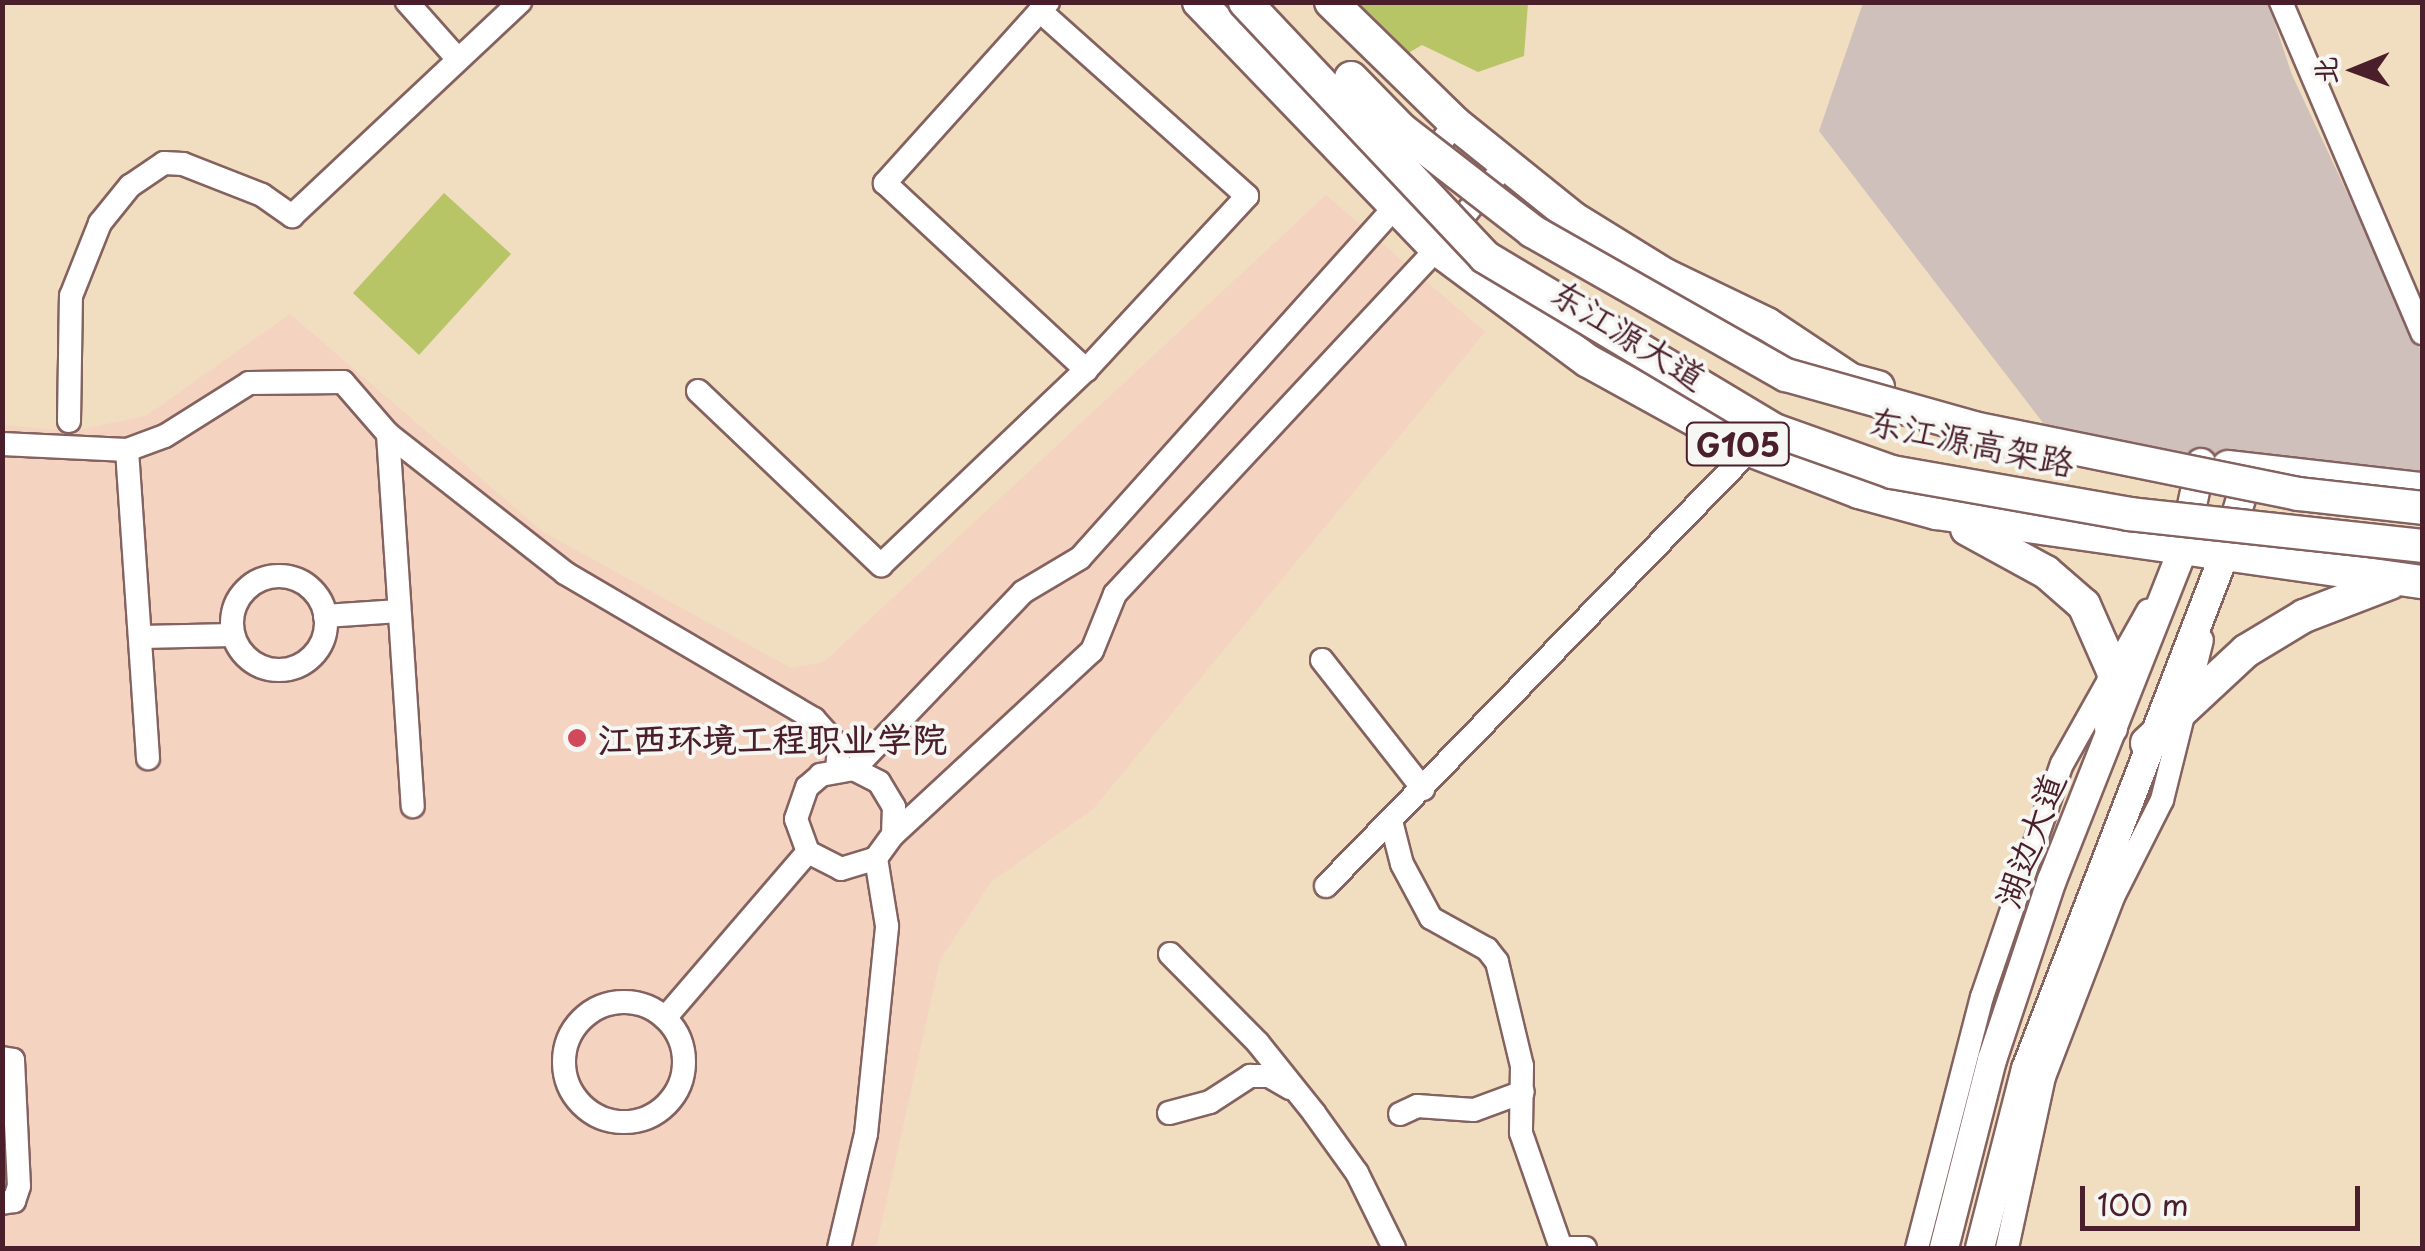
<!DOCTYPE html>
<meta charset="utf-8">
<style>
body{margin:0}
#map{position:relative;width:2425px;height:1251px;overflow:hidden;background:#f1ddbf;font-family:"Playpen Sans","LXGW WenKai TC",sans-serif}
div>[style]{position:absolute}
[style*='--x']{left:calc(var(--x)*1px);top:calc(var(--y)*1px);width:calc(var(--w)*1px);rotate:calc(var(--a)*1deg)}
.built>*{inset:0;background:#f4d3c1}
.industrial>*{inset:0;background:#d0c0bc}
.green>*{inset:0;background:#b7c567}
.roads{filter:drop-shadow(2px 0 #84625f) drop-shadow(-2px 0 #84625f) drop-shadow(0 2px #84625f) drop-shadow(0 -2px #84625f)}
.minor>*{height:22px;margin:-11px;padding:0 11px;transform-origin:11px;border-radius:11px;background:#fff}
.minor>.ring{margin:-11px;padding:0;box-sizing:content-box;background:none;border:22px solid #fff;border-radius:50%}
.major>*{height:28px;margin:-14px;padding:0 14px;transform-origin:14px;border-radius:14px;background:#fff}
.highway>*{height:32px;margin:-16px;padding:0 16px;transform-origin:16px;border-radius:16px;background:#fff}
.bridges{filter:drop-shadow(2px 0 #84625f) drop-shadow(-2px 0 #84625f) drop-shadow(0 2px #84625f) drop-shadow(0 -2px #84625f)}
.highway-bridge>*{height:32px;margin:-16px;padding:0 16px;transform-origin:16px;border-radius:16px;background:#fff}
.dots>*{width:28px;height:28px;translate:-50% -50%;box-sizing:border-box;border:5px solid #f6f6f2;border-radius:50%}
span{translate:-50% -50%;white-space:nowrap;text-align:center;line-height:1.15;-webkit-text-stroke:8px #f6f6f2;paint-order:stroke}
.shield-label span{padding:2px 8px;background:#f6f6f2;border:2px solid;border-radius:8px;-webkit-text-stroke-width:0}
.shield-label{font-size:32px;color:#4a1f2b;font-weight:700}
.street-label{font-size:35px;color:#4a1f2b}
.poi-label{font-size:35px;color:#4a1f2b;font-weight:700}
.left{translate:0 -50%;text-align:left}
.frame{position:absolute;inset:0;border:5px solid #4a1f2b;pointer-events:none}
.north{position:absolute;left:2305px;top:20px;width:100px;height:100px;-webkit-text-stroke:8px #f6f6f2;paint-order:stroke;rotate:269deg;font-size:28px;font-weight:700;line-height:40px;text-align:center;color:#4a1f2b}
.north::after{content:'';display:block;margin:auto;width:35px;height:45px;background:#4a1f2b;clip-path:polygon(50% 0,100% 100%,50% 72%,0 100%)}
.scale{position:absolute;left:2080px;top:1186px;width:280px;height:45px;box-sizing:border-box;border:5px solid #4a1f2b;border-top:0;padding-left:12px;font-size:30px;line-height:35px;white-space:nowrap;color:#4a1f2b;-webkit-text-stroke:8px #f6f6f2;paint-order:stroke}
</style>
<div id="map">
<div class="built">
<div style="clip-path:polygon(1326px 195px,1485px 332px,1093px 809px,991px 882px,940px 960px,876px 1248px,3px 1248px,2px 425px,73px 431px,146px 416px,290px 314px,543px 532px,791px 668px,824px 662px)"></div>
</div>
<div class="industrial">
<div style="clip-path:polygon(1863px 3px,2268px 3px,2292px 75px,2422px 353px,2422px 473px,2272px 477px,2057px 441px,1819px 131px)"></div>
</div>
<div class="green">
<div style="clip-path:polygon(1321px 3px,1528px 3px,1524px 56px,1478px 72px,1422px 45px,1383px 68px)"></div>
<div style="clip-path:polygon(444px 193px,511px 254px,419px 355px,353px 293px)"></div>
</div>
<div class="roads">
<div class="minor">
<div style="--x:407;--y:2;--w:74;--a:48.3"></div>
<div style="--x:1048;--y:2;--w:244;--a:132"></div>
<div style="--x:885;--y:183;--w:275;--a:42.9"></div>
<div style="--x:2281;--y:2;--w:360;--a:66.9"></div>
<div style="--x:698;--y:391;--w:253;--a:43.6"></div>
<div style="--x:881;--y:565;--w:283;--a:-43.6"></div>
<div style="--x:1086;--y:370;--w:237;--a:-47.2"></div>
<div style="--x:1247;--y:196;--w:278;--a:-138.2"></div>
<div style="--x:69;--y:421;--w:125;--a:-89.1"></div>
<div style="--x:71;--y:296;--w:79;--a:-68.3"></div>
<div style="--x:100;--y:223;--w:48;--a:-51"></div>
<div style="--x:130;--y:186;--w:41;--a:-34.1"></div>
<div style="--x:164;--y:163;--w:19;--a:3"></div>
<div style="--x:183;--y:164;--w:85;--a:21.4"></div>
<div style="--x:262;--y:195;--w:37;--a:35"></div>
<div style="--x:292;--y:216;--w:313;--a:-43.2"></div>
<div style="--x:388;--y:434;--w:373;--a:86.2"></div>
<div style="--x:2;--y:444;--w:125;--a:2.7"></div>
<div style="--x:127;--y:450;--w:40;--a:-20.2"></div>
<div style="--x:165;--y:436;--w:99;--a:-32.2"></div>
<div style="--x:249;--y:383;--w:94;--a:-0.6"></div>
<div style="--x:343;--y:382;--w:69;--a:49.1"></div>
<div style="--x:388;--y:434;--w:225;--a:38.1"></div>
<div style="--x:565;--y:573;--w:289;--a:30.4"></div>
<div style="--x:814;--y:719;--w:38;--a:48"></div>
<div style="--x:839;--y:747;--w:22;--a:95"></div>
<div style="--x:127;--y:450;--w:309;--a:86.1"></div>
<div class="ring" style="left:232px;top:576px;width:72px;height:72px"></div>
<div style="--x:325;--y:616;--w:74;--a:-3.9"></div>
<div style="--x:141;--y:637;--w:92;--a:-1.2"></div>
<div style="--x:1322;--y:660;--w:164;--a:51.9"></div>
<div style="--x:854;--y:769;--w:245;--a:-46.3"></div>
<div style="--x:1023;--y:592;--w:66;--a:-30.8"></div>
<div style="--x:1080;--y:558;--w:469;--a:-48.1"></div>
<div style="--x:1393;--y:209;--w:106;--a:-54.2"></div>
<div style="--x:1391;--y:821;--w:44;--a:75.7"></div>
<div style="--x:1402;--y:864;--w:61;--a:61.8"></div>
<div style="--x:1431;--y:918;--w:64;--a:29"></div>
<div style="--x:1487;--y:949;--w:16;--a:52"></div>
<div style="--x:1497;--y:962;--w:107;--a:76.5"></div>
<div style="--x:1522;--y:1066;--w:67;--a:90.9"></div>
<div style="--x:1521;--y:1133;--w:122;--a:70.8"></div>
<div style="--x:893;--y:835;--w:271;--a:-42.8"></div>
<div style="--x:1092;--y:651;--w:61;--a:-68"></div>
<div style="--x:1115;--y:594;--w:472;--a:-47"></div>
<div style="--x:1437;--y:249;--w:108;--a:-51"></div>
<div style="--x:1326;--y:886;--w:608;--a:-45.8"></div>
<div style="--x:1170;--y:954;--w:125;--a:45.3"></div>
<div style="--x:1258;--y:1043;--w:90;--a:51.3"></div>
<div style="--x:1314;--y:1113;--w:74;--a:54.4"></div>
<div style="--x:1357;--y:1173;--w:84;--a:63.7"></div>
<div class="ring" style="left:564px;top:1002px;width:98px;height:98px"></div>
<div style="--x:665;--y:1018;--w:219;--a:-49.3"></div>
<div style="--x:2;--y:1058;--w:11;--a:10"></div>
<div style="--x:13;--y:1060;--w:126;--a:87.3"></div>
<div style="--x:19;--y:1186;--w:16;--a:108"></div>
<div style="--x:14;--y:1201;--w:12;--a:171"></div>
<div style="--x:1169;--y:1113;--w:42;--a:-15"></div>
<div style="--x:1210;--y:1102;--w:48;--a:-33"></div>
<div style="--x:1250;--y:1076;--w:19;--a:0"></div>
<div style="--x:1269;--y:1076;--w:24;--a:30"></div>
<div style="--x:1400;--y:1114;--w:19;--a:-25"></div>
<div style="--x:1417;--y:1106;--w:57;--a:4"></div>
<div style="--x:1474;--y:1110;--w:52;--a:-20.2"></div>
<div style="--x:839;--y:1248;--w:117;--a:-76.7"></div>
<div style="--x:866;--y:1134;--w:209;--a:-84.2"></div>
<div style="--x:887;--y:926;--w:69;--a:-99.2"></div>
<div style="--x:876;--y:858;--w:29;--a:-54"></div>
<div style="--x:893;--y:835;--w:28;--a:-88"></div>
<div style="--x:894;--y:807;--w:29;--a:-121"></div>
<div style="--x:879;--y:782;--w:28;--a:-153"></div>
<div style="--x:854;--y:769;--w:34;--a:170"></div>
<div style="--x:821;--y:775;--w:18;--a:139"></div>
<div style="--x:807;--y:787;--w:34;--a:109"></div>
<div style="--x:796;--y:819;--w:35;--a:70"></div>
<div style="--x:808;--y:852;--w:37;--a:27"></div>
<div style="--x:841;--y:869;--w:37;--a:-17"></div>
<div style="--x:1570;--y:1248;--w:15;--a:0"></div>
<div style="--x:1917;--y:1248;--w:259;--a:-75.5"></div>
<div style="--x:1982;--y:997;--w:246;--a:-71.1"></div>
<div style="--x:2062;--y:764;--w:176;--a:-60.7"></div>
<div style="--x:2007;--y:1248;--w:175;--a:-77.8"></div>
<div style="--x:2044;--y:1077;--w:193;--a:-69"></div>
<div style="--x:2113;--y:897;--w:109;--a:-63.2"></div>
<div style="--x:2162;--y:800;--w:165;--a:-76"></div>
</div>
<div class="major">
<div style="--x:1944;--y:1248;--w:194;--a:-75.7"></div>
<div style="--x:1992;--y:1060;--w:190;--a:-71.6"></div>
<div style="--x:2052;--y:880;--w:353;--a:-68.4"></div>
<div style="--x:2182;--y:552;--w:91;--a:-77.9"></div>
<div style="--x:1980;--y:1248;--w:185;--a:-75.6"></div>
<div style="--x:2026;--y:1069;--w:548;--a:-68.92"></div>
<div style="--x:2223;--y:558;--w:93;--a:-73.1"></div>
</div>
<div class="highway">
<div style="--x:1199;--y:2;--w:343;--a:46.1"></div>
<div style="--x:1437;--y:249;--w:188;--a:36.6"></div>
<div style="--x:1588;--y:361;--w:185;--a:28.8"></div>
<div style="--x:1750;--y:450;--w:117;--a:21.1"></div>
<div style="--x:1859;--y:492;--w:80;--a:15.3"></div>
<div style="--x:1936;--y:513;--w:491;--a:8.1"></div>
<div style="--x:1331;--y:2;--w:173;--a:44.3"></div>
<div style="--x:1455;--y:123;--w:151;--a:38.8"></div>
<div style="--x:1573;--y:218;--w:108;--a:31.8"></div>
<div style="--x:1665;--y:275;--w:113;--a:25.7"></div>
<div style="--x:1767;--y:324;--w:101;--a:33.7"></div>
<div style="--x:1851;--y:380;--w:28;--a:15"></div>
<div style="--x:2228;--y:467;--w:195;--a:6.5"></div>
<div style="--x:1967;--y:529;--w:90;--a:28.6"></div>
<div style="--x:2046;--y:572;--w:50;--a:41"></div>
<div style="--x:2084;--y:605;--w:74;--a:66.2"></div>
<div style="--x:2114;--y:673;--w:55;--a:93.1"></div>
<div style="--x:2147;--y:743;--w:135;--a:-42.9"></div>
<div style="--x:2246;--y:651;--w:68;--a:-31.1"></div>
<div style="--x:2304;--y:616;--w:92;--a:-21"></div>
</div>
</div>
<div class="bridges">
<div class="highway-bridge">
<div style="--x:1245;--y:2;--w:350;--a:46.7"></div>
<div style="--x:1485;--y:257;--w:337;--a:30.9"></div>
<div style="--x:1774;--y:430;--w:125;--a:19.6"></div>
<div style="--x:1892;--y:472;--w:241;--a:10"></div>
<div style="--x:2129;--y:514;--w:295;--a:6.2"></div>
<div style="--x:1351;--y:78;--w:73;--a:45.6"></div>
<div style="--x:1402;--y:130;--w:165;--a:37.8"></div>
<div style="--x:1532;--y:231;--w:292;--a:29.6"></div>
<div style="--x:1786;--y:375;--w:195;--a:15.7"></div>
<div style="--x:1974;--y:428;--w:331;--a:11.5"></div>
<div style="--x:2298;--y:494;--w:125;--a:6.4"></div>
</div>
</div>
<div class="dots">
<div style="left:577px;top:738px;background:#d1495b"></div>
</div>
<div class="shield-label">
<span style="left:1738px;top:444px">G105</span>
</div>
<div class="street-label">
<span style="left:1629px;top:334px;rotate:32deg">东江源大道</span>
<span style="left:1972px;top:441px;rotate:12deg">东江源高架路</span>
<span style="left:2029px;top:840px;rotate:-70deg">湖边大道</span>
</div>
<div class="poi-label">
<span class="left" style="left:597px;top:738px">江西环境工程职业学院</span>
</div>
<div class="frame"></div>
<div class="north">北</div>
<div class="scale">100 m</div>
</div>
